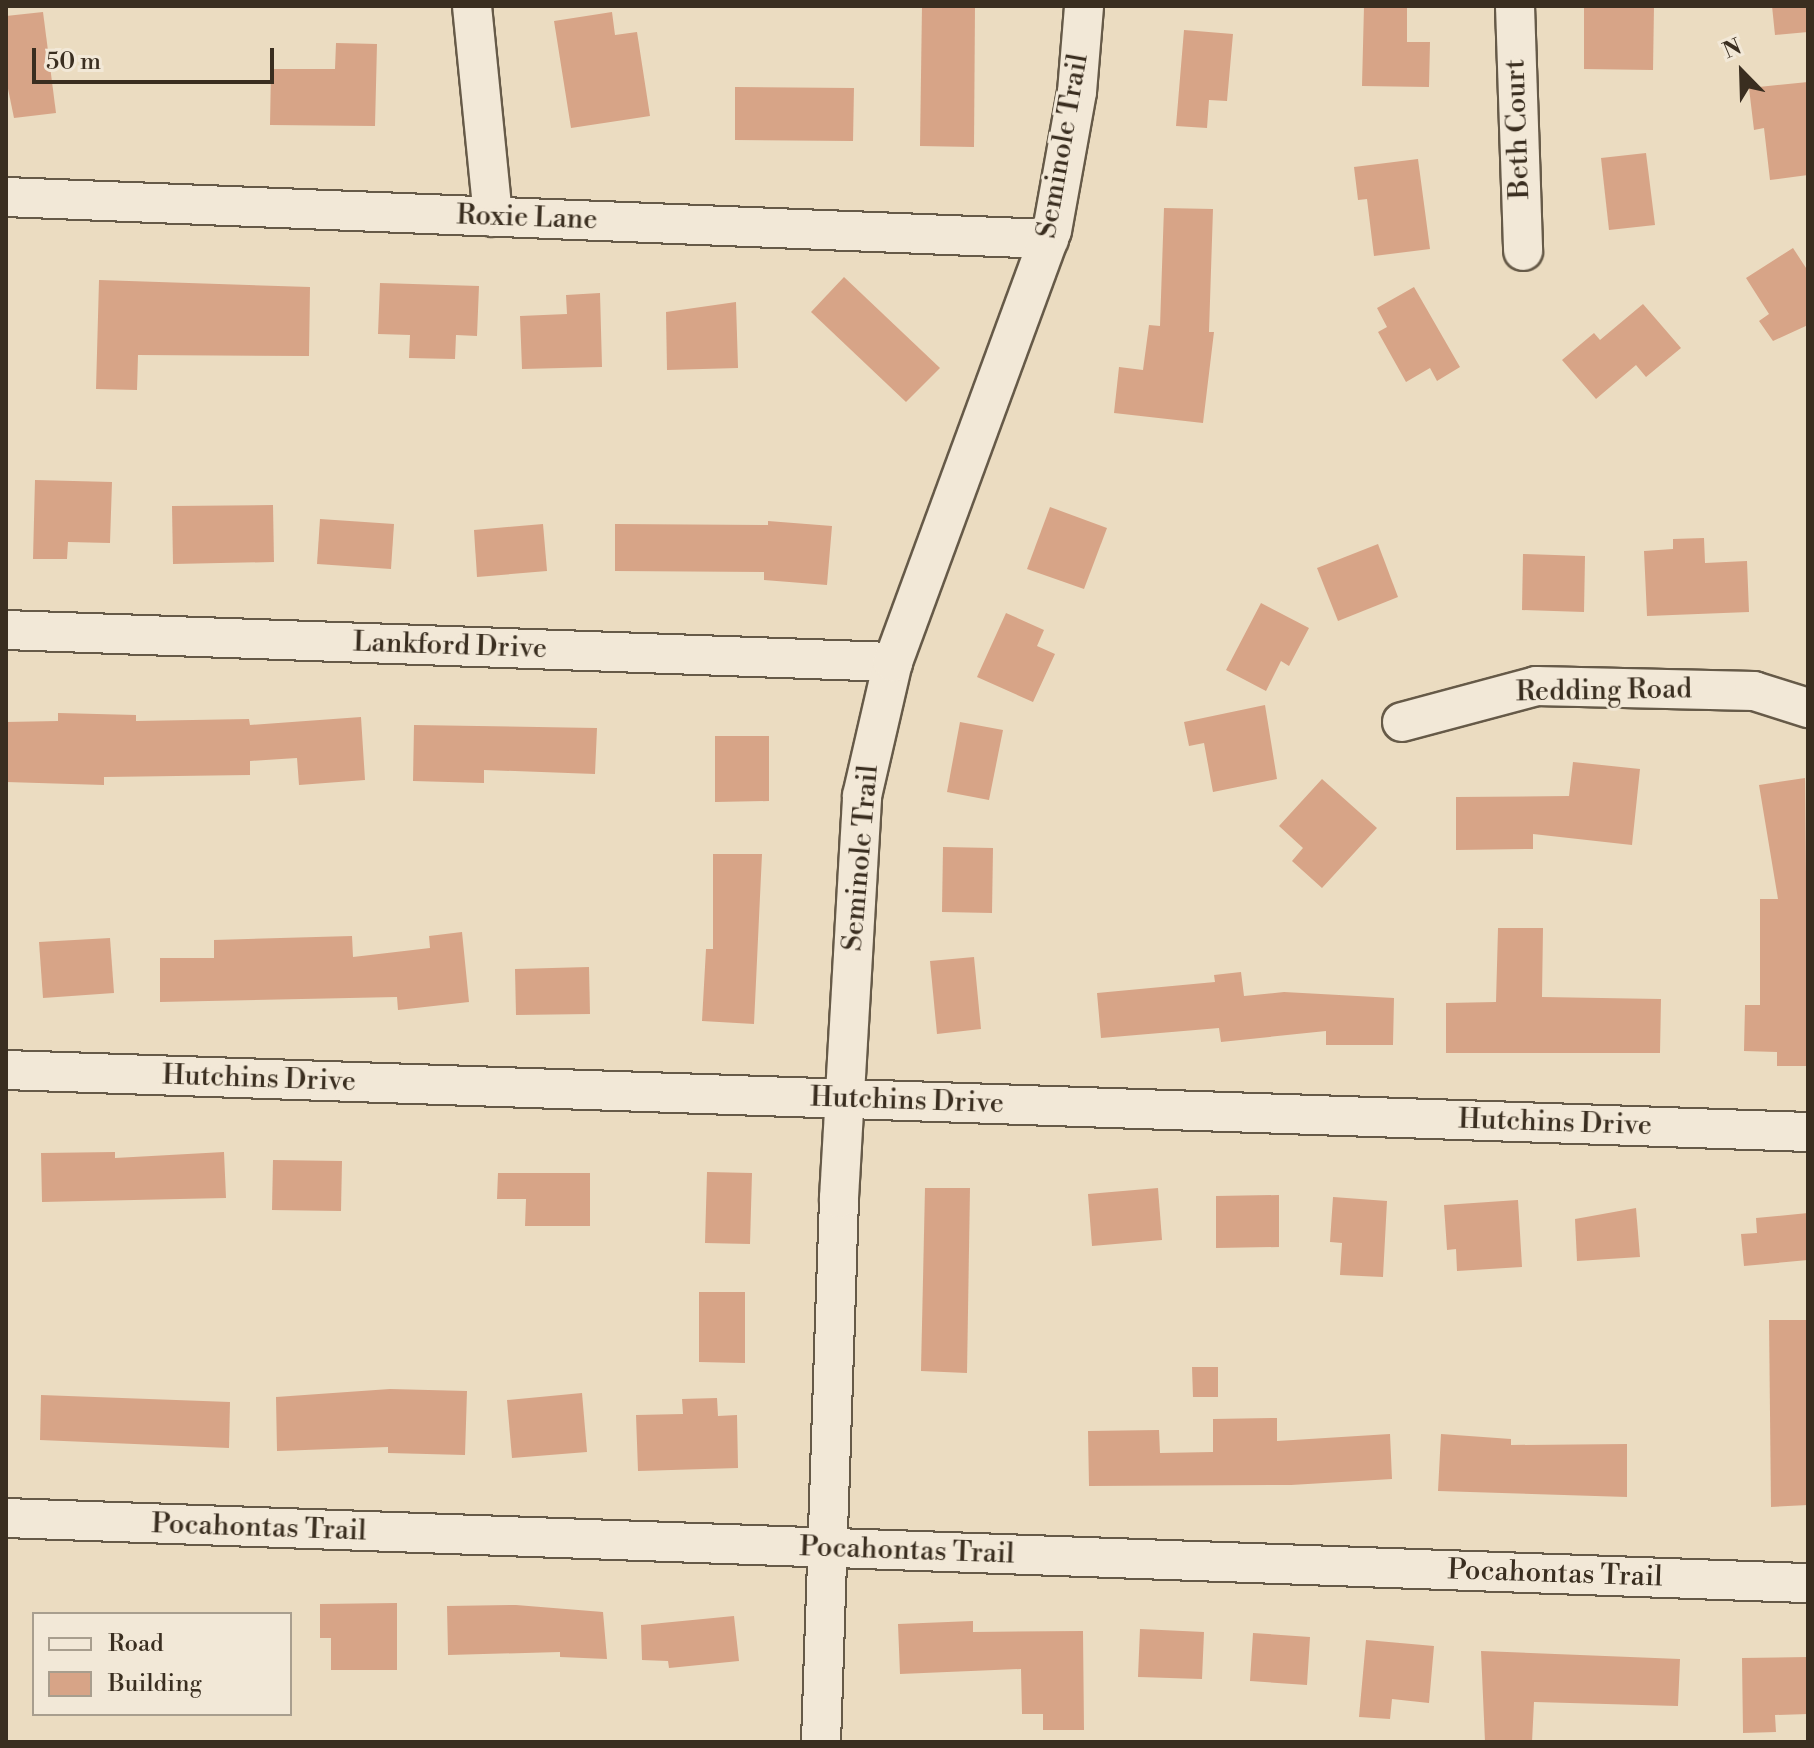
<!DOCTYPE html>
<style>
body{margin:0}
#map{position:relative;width:1814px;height:1748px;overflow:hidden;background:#ebdcc1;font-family:"Libre Bodoni",serif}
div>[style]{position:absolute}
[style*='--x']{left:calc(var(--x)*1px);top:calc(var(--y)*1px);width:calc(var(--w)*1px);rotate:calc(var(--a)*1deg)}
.building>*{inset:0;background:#d7a487}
.roads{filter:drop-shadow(2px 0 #665a48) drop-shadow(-2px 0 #665a48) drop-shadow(0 2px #665a48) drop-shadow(0 -2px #665a48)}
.minor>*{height:38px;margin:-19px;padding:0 19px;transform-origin:19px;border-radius:19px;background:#f2e8d7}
span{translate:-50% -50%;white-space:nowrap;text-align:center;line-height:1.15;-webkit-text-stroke:6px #f2e8d7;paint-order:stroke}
.street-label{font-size:28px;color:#3a2e20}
.frame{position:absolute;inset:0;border:8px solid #3a2e20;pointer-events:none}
.legend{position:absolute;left:32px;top:1612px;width:260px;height:104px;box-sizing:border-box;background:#f2e8d7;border:2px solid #a89e8e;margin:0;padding:10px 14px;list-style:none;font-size:24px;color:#3a2e20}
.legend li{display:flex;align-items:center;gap:16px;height:40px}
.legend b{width:40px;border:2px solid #a89e8e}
.north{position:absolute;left:1702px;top:32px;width:80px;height:80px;-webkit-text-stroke:6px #f2e8d7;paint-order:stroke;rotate:337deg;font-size:22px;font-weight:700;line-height:32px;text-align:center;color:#3a2e20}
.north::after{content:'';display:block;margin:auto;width:28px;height:36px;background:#3a2e20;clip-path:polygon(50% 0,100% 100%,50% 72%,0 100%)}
.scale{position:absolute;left:32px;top:48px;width:242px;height:36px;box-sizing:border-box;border:4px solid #3a2e20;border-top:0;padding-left:10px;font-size:24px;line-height:28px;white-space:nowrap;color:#3a2e20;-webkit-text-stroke:6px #f2e8d7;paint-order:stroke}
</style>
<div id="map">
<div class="building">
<div style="clip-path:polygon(922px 6px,975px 6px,974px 147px,920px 146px)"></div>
<div style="clip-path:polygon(1364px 6px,1407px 6px,1407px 42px,1430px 42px,1429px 87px,1362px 86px)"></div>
<div style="clip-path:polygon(1584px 6px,1654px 6px,1653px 70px,1584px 69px)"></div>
<div style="clip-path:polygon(1772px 6px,1808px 6px,1808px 32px,1775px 35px)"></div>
<div style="clip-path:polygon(43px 12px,56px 113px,14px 118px,6px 79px,6px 16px)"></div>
<div style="clip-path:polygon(612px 12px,615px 35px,637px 32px,650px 116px,571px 128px,554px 21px)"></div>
<div style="clip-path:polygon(1184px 30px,1233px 34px,1227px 101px,1209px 100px,1207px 128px,1176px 126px)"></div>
<div style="clip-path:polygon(336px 43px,377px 44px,375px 126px,270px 125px,271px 69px,335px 69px)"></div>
<div style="clip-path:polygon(1808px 82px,1808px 175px,1770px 180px,1764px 128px,1754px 130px,1749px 88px)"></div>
<div style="clip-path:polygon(735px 87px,854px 88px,853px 141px,735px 140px)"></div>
<div style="clip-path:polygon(1646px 153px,1655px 225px,1609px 230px,1601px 158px)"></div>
<div style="clip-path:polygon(1418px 159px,1430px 249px,1374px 256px,1367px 199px,1358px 200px,1354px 167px)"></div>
<div style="clip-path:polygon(1164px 208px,1213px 209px,1209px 332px,1214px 332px,1203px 423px,1114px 413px,1119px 367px,1143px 370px,1149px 325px,1160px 326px)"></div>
<div style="clip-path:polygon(1793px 248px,1808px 271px,1808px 325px,1773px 341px,1759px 321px,1769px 314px,1746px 278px)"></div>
<div style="clip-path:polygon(844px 277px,940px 368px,906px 402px,811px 312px)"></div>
<div style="clip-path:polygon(99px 280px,310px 287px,309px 356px,138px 355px,137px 390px,96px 389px)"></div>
<div style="clip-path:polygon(380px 283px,479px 286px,477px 336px,456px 335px,455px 359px,409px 358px,410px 335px,378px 334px)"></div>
<div style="clip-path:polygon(1414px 287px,1460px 367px,1437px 381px,1430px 368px,1406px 382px,1378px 332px,1387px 327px,1377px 308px)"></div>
<div style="clip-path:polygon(600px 293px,602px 367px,522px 369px,520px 316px,567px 314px,566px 295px)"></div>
<div style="clip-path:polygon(736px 302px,738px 368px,667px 370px,666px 312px)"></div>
<div style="clip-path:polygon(1643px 304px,1681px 348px,1646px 377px,1636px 365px,1596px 399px,1562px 360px,1594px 333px,1600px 340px)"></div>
<div style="clip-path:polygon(35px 480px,112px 482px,110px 543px,68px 542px,67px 559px,33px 559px)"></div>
<div style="clip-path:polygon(273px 505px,274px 562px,173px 564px,172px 506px)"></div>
<div style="clip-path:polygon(1050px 507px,1107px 528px,1084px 589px,1027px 569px)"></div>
<div style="clip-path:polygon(320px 519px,394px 524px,391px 569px,317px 564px)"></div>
<div style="clip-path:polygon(768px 521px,832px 526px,827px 585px,764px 580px,764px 572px,615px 571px,615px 524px,768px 525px)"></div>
<div style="clip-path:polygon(543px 524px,547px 571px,477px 577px,474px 530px)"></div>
<div style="clip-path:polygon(1704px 538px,1705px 563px,1747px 561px,1749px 612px,1647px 616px,1644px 551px,1673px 549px,1673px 539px)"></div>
<div style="clip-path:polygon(1378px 544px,1398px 597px,1338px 621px,1317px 568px)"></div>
<div style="clip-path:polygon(1523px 554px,1585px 556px,1584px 612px,1522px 610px)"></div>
<div style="clip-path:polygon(1261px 603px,1309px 628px,1289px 666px,1281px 661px,1266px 691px,1226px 670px)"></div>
<div style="clip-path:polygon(1006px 613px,1044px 630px,1037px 646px,1055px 654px,1033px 702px,977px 677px)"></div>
<div style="clip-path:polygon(1265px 705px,1277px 779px,1213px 792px,1204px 743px,1189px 746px,1184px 722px)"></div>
<div style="clip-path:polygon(58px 713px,136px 715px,136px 721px,249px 719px,250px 725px,361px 717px,365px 780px,299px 785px,297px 758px,250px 761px,250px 775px,104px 777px,104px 785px,6px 782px,6px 722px,58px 721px)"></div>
<div style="clip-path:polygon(960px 722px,1003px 730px,989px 800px,947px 792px)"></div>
<div style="clip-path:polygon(414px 725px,597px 728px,595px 774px,484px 770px,484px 783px,413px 781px)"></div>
<div style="clip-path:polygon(715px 736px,769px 736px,769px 801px,715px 802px)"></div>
<div style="clip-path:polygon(1573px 762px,1640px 769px,1632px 845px,1533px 834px,1533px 849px,1456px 850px,1456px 797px,1569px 796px)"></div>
<div style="clip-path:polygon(1805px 778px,1808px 1066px,1777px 1066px,1777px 1052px,1744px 1051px,1745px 1005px,1760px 1005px,1760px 899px,1778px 899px,1759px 785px)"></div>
<div style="clip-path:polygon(1322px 779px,1377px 828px,1322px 888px,1292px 861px,1303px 848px,1279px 826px)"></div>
<div style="clip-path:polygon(943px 847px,993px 848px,992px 913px,942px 912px)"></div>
<div style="clip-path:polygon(713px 854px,762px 854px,754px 1024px,702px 1021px,706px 949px,713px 949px)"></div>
<div style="clip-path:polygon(1498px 928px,1543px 928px,1542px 997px,1661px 999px,1660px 1053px,1446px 1053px,1446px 1003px,1496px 1002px)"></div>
<div style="clip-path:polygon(462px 932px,469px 1002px,398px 1010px,397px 997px,160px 1002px,160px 958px,214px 958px,214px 940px,352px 936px,353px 957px,430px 948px,429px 936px)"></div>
<div style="clip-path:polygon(110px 938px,114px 993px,43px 998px,39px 942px)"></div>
<div style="clip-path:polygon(974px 957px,981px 1029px,937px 1034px,930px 961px)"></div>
<div style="clip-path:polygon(589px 967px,590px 1014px,516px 1015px,515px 969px)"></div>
<div style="clip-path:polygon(1241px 972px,1244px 996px,1284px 992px,1394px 998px,1393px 1045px,1326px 1045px,1326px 1031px,1221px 1042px,1219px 1028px,1101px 1038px,1097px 993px,1215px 982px,1214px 975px)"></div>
<div style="clip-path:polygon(115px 1152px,115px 1158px,224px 1152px,226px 1198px,42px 1202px,41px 1153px)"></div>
<div style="clip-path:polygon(273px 1160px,342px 1161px,341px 1211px,272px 1210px)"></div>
<div style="clip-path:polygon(707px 1172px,752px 1173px,750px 1244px,705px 1243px)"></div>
<div style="clip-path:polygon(498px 1173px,590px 1173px,590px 1226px,525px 1226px,526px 1199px,497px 1199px)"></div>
<div style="clip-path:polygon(925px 1188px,970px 1188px,967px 1373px,921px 1371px)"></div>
<div style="clip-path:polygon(1158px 1188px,1162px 1240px,1092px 1246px,1088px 1194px)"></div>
<div style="clip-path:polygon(1279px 1195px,1279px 1247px,1216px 1248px,1216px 1196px)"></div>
<div style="clip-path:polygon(1333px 1197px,1387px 1201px,1383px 1277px,1340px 1275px,1342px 1243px,1330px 1242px)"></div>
<div style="clip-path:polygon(1518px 1200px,1522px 1267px,1457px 1271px,1456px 1249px,1447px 1250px,1444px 1205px)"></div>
<div style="clip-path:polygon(1636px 1208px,1640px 1257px,1577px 1261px,1575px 1219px)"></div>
<div style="clip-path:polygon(1808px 1213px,1808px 1260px,1744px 1266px,1741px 1234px,1757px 1233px,1756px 1218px)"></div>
<div style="clip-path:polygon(699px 1292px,745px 1292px,745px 1363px,699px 1362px)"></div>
<div style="clip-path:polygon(1769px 1320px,1808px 1320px,1808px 1505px,1771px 1507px)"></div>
<div style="clip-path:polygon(1192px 1367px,1218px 1367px,1218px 1397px,1193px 1397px)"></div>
<div style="clip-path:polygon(390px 1389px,467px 1391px,465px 1455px,388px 1453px,388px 1447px,277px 1451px,276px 1397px)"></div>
<div style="clip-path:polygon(582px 1393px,587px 1452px,512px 1458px,507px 1400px)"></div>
<div style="clip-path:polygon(41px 1395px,230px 1402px,229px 1448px,40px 1440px)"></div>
<div style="clip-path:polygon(717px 1398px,718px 1416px,737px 1415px,738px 1468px,638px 1471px,636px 1415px,683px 1414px,682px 1399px)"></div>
<div style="clip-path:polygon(1277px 1418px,1277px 1441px,1390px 1434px,1392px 1479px,1291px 1485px,1089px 1486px,1088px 1431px,1159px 1430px,1160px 1453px,1213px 1452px,1213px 1419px)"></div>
<div style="clip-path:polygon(1441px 1434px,1511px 1439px,1511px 1445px,1627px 1444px,1627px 1497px,1438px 1491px)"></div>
<div style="clip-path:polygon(397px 1603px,397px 1670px,331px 1670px,331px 1638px,320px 1638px,320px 1604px)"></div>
<div style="clip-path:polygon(516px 1605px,603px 1612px,607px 1659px,560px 1657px,560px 1652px,448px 1655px,447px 1606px)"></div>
<div style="clip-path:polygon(734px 1616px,739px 1661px,669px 1668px,668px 1661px,642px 1660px,641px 1625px)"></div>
<div style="clip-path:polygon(973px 1621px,973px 1632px,1083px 1631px,1084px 1730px,1043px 1730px,1043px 1714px,1022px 1714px,1021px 1669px,900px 1674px,898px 1624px)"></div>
<div style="clip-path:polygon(1140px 1629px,1204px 1632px,1202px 1679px,1138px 1677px)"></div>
<div style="clip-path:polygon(1253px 1633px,1310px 1637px,1307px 1685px,1250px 1681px)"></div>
<div style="clip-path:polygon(1366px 1640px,1434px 1646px,1429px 1703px,1392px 1699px,1390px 1719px,1359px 1717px)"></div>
<div style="clip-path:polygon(1481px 1651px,1680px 1659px,1678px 1706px,1534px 1702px,1532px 1742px,1485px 1742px)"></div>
<div style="clip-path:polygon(1808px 1657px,1808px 1714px,1775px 1715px,1776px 1732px,1743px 1733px,1742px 1658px)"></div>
</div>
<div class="roads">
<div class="minor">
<div style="--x:472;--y:6;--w:212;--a:84.3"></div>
<div style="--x:1515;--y:6;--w:245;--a:88.1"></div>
<div style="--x:6;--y:197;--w:1044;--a:2.31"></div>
<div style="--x:6;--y:630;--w:888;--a:2.07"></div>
<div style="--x:1402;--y:722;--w:139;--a:-15"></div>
<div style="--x:1536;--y:686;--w:218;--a:1.3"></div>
<div style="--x:1754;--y:691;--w:57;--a:17.5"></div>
<div style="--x:6;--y:1070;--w:1803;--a:1.97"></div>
<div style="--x:6;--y:1518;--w:1803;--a:2.07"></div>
<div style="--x:821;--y:1742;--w:544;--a:-88.1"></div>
<div style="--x:839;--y:1198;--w:403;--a:-86.7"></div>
<div style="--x:862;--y:796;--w:138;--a:-77"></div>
<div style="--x:893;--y:662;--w:459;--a:-69.8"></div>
<div style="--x:1052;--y:231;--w:141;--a:-79.8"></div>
<div style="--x:1077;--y:92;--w:86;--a:-85.3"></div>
</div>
</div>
<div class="street-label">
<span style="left:1518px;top:129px;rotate:-92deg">Beth Court</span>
<span style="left:1063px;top:146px;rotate:-80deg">Seminole Trail</span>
<span style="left:527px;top:218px;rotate:2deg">Roxie Lane</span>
<span style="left:450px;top:646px;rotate:2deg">Lankford Drive</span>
<span style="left:1604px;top:691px;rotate:-1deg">Redding Road</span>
<span style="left:861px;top:858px;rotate:-85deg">Seminole Trail</span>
<span style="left:259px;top:1079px;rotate:2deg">Hutchins Drive</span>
<span style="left:907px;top:1101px;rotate:2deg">Hutchins Drive</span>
<span style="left:1555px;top:1123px;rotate:2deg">Hutchins Drive</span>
<span style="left:259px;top:1528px;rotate:2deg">Pocahontas Trail</span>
<span style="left:907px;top:1551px;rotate:2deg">Pocahontas Trail</span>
<span style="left:1555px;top:1574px;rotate:2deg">Pocahontas Trail</span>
</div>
<div class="frame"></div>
<ul class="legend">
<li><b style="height:10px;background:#f2e8d7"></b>Road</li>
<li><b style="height:22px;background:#d7a487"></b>Building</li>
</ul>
<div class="north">N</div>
<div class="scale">50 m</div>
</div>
